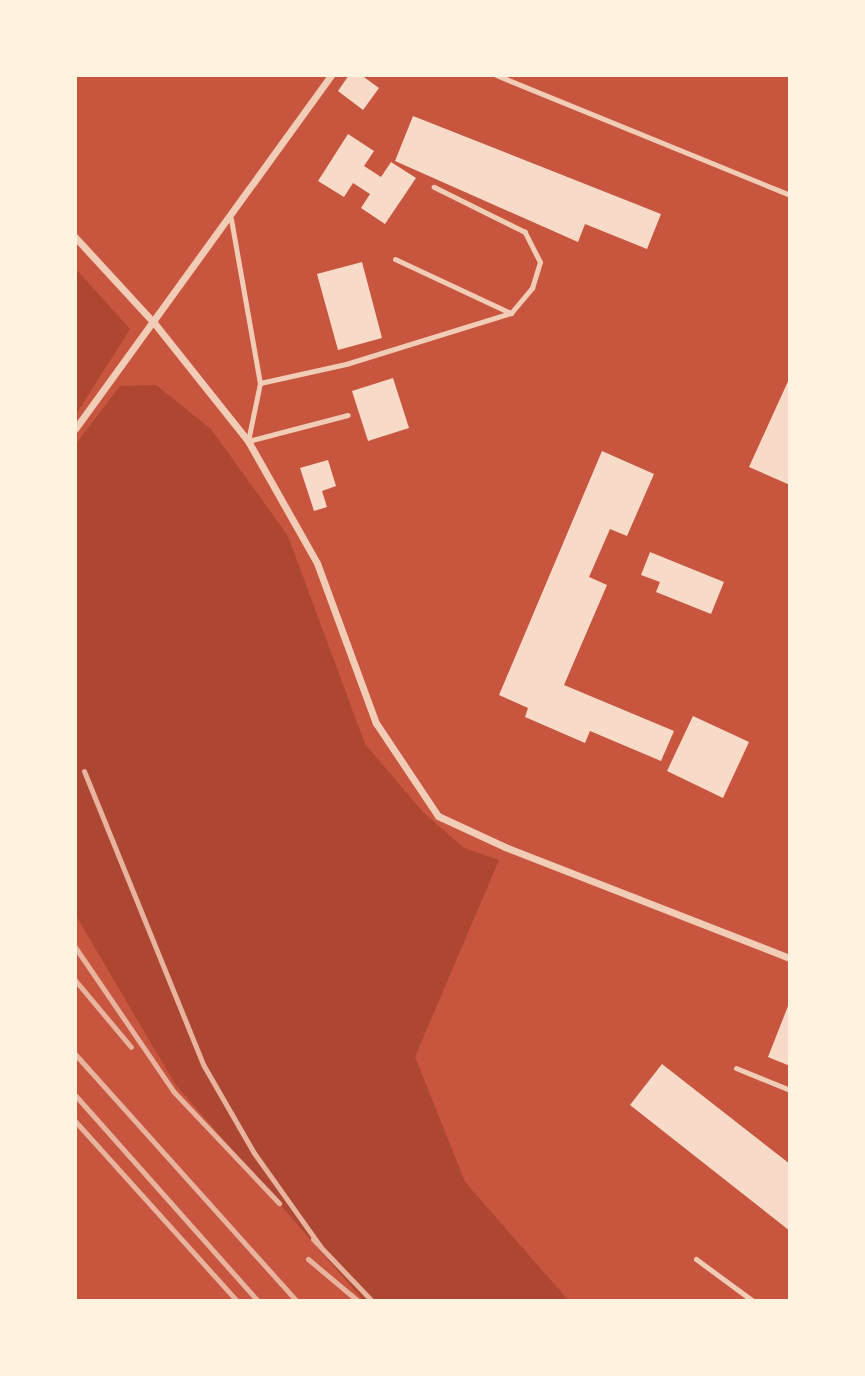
<!DOCTYPE html>
<style>
body{margin:0}
#map{position:relative;width:865px;height:1376px;overflow:hidden;background:#c8553d;font-family:Overpass,sans-serif}
div>[style]{position:absolute}
[style*='--x']{left:calc(var(--x)*1px);top:calc(var(--y)*1px);width:calc(var(--w)*1px);rotate:calc(var(--a)*1deg)}
.green>*{inset:0;background:#ae4732}
.building>*{inset:0;background:#f7dbc8}
.service>*{height:5px;margin:-2.5px;padding:0 2.5px;transform-origin:2.5px;border-radius:2.5px;background:#f1ccb7}
.minor>*{height:7px;margin:-3.5px;padding:0 3.5px;transform-origin:3.5px;border-radius:3.5px;background:#f1ccb7}
.rail>*{height:5px;margin:-2.5px;padding:0 2.5px;transform-origin:2.5px;border-radius:2.5px;background:#e9b49f}
span{translate:-50% -50%;white-space:nowrap;text-align:center;line-height:1.15;-webkit-text-stroke:5px #fff3e0;paint-order:stroke}
.frame{position:absolute;inset:0;border:77px solid #fff3e0;pointer-events:none}
</style>
<div id="map">
<div class="green">
<div style="clip-path:polygon(75px 268px,130px 329px,75px 416px)"></div>
<div style="clip-path:polygon(156px 385px,211px 429px,288px 536px,365px 744px,423px 812px,464px 848px,499px 860px,415px 1057px,465px 1182px,569px 1301px,364px 1301px,175px 1084px,75px 914px,75px 445px,120px 386px)"></div>
</div>
<div class="building">
<div style="clip-path:polygon(349px 75px,361px 75px,379px 88px,363px 110px,338px 91px)"></div>
<div style="clip-path:polygon(413px 116px,661px 214px,647px 249px,585px 224px,578px 242px,395px 161px)"></div>
<div style="clip-path:polygon(348px 134px,374px 151px,364px 166px,381px 177px,391px 162px,416px 178px,385px 224px,361px 208px,370px 194px,353px 183px,344px 197px,318px 181px)"></div>
<div style="clip-path:polygon(362px 262px,382px 338px,338px 350px,317px 274px)"></div>
<div style="clip-path:polygon(790px 377px,790px 485px,749px 467px)"></div>
<div style="clip-path:polygon(393px 378px,409px 428px,368px 441px,352px 391px)"></div>
<div style="clip-path:polygon(602px 451px,654px 474px,627px 536px,610px 529px,589px 577px,607px 585px,564px 685px,674px 731px,661px 761px,590px 731px,585px 743px,525px 717px,528px 708px,499px 695px)"></div>
<div style="clip-path:polygon(328px 460px,336px 486px,322px 491px,327px 507px,314px 511px,300px 468px)"></div>
<div style="clip-path:polygon(650px 552px,724px 582px,711px 614px,656px 592px,660px 582px,641px 575px)"></div>
<div style="clip-path:polygon(693px 716px,749px 742px,723px 798px,667px 771px)"></div>
<div style="clip-path:polygon(790px 1001px,790px 1066px,768px 1057px)"></div>
<div style="clip-path:polygon(662px 1064px,790px 1164px,790px 1231px,630px 1105px)"></div>
</div>
<div class="service">
<div style="--x:496;--y:75;--w:318;--a:22.2"></div>
<div style="--x:231;--y:219;--w:167;--a:80"></div>
<div style="--x:260;--y:383;--w:59;--a:101.7"></div>
<div style="--x:248;--y:441;--w:103;--a:-14.6"></div>
<div style="--x:395;--y:259;--w:128;--a:25"></div>
<div style="--x:260;--y:383;--w:88;--a:-12.5"></div>
<div style="--x:346;--y:364;--w:173;--a:-17.2"></div>
<div style="--x:511;--y:313;--w:33;--a:-50"></div>
<div style="--x:532;--y:288;--w:27;--a:-73"></div>
<div style="--x:540;--y:262;--w:34;--a:-117"></div>
<div style="--x:525;--y:232;--w:102;--a:-153.7"></div>
<div style="--x:736;--y:1068;--w:58;--a:22.2"></div>
<div style="--x:696;--y:1259;--w:71;--a:36.4"></div>
</div>
<div class="minor">
<div style="--x:75;--y:237;--w:118;--a:47.4"></div>
<div style="--x:155;--y:324;--w:149;--a:51.5"></div>
<div style="--x:248;--y:441;--w:140;--a:60.5"></div>
<div style="--x:317;--y:563;--w:171;--a:69.8"></div>
<div style="--x:376;--y:723;--w:112;--a:56.3"></div>
<div style="--x:438;--y:816;--w:74;--a:24.8"></div>
<div style="--x:505;--y:847;--w:306;--a:21.3"></div>
<div style="--x:75;--y:429;--w:437;--a:-54.1"></div>
</div>
<div class="rail">
<div style="--x:84;--y:771;--w:318;--a:67.9"></div>
<div style="--x:204;--y:1066;--w:100;--a:60.1"></div>
<div style="--x:254;--y:1153;--w:114;--a:54.6"></div>
<div style="--x:75;--y:947;--w:176;--a:55.7"></div>
<div style="--x:174;--y:1092;--w:153;--a:46.6"></div>
<div style="--x:75;--y:980;--w:87;--a:50.1"></div>
<div style="--x:75;--y:1054;--w:332;--a:48.1"></div>
<div style="--x:75;--y:1095;--w:276;--a:48.4"></div>
<div style="--x:75;--y:1121;--w:242;--a:48"></div>
<div style="--x:313;--y:1239;--w:86;--a:46.4"></div>
<div style="--x:308;--y:1259;--w:65;--a:40"></div>
</div>
<div class="frame"></div>
</div>
